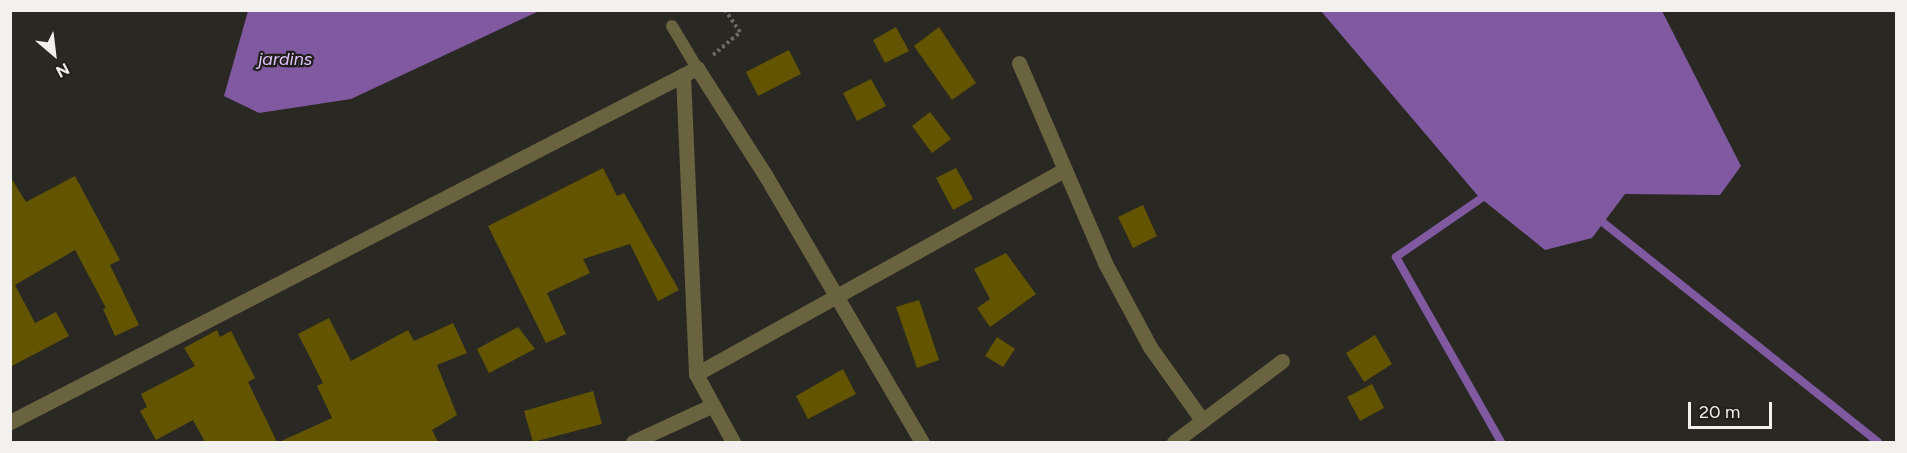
<!DOCTYPE html>
<style>
body{margin:0}
#map{position:relative;width:1907px;height:453px;overflow:hidden;background:#292823;font-family:Figtree,sans-serif}
div>[style]{position:absolute}
[style*='--x']{left:calc(var(--x)*1px);top:calc(var(--y)*1px);width:calc(var(--w)*1px);rotate:calc(var(--a)*1deg)}
.water>*{inset:0;background:#8059a1}
.stream>*{height:8px;margin:-4px;padding:0 4px;transform-origin:4px;border-radius:4px;background:#8059a1}
.building>*{inset:0;background:#635500}
.path>*{height:4px;margin-top:-2px;transform-origin:0;background:repeating-linear-gradient(90deg,#6a6965 0 3px,transparent 0 6px)}
.service>*{height:12px;margin:-6px;padding:0 6px;transform-origin:6px;border-radius:6px;background:#6a6340}
.minor>*{height:15px;margin:-7.5px;padding:0 7.5px;transform-origin:7.5px;border-radius:7.5px;background:#6a6340}
span{translate:-50% -50%;white-space:nowrap;text-align:center;line-height:1.15;-webkit-text-stroke:4.5px #201f1a;paint-order:stroke}
.water-label{font-size:18px;color:#e1c3ff;font-style:italic}
.frame{position:absolute;inset:0;border:12px solid #f2f1ee;pointer-events:none}
.north{position:absolute;left:24px;top:24px;width:60px;height:60px;-webkit-text-stroke:4px #201f1a;paint-order:stroke;rotate:152deg;font-size:16px;font-weight:700;line-height:24px;text-align:center;color:#f2f1ee}
.north::after{content:'';display:block;margin:auto;width:21px;height:27px;background:#f2f1ee;clip-path:polygon(50% 0,100% 100%,50% 72%,0 100%)}
.scale{position:absolute;left:1688px;top:402px;width:84px;height:27px;box-sizing:border-box;border:3px solid #f2f1ee;border-top:0;padding-left:8px;font-size:18px;line-height:21px;white-space:nowrap;color:#f2f1ee;-webkit-text-stroke:4px #201f1a;paint-order:stroke}
</style>
<div id="map">
<div class="water">
<div style="clip-path:polygon(248px 11px,248px 10px,539px 11px,351px 99px,259px 113px,224px 96px)"></div>
<div style="clip-path:polygon(1321px 11px,1662px 11px,1741px 166px,1720px 195px,1625px 194px,1592px 238px,1545px 250px,1478px 196px)"></div>
</div>
<div class="stream">
<div style="--x:1489;--y:193;--w:113;--a:145.5"></div>
<div style="--x:1396;--y:257;--w:213;--a:60.4"></div>
<div style="--x:1595;--y:216;--w:362;--a:38.6"></div>
</div>
<div class="building">
<div style="clip-path:polygon(896px 27px,909px 51px,885px 63px,873px 40px)"></div>
<div style="clip-path:polygon(939px 27px,976px 83px,952px 100px,914px 46px)"></div>
<div style="clip-path:polygon(789px 50px,801px 74px,758px 96px,746px 72px)"></div>
<div style="clip-path:polygon(871px 79px,886px 106px,857px 121px,843px 93px)"></div>
<div style="clip-path:polygon(930px 112px,951px 139px,932px 153px,912px 126px)"></div>
<div style="clip-path:polygon(603px 168px,617px 196px,624px 193px,679px 290px,658px 301px,630px 244px,583px 259px,590px 273px,547px 293px,566px 334px,546px 343px,488px 226px)"></div>
<div style="clip-path:polygon(956px 168px,973px 199px,953px 210px,936px 178px)"></div>
<div style="clip-path:polygon(10px 176px,26px 202px,75px 176px,120px 260px,110px 265px,139px 325px,115px 336px,103px 309px,106px 308px,75px 250px,15px 285px,35px 323px,56px 312px,69px 336px,10px 367px)"></div>
<div style="clip-path:polygon(1143px 205px,1157px 236px,1133px 248px,1118px 217px)"></div>
<div style="clip-path:polygon(1006px 253px,1036px 294px,990px 327px,977px 308px,990px 299px,974px 269px)"></div>
<div style="clip-path:polygon(919px 300px,939px 360px,917px 368px,896px 307px)"></div>
<div style="clip-path:polygon(329px 318px,351px 361px,408px 330px,414px 341px,453px 323px,467px 353px,437px 365px,457px 415px,432px 430px,438px 442px,279px 442px,332px 418px,317px 386px,323px 383px,298px 334px)"></div>
<div style="clip-path:polygon(518px 327px,535px 349px,489px 373px,477px 349px)"></div>
<div style="clip-path:polygon(217px 330px,220px 337px,231px 331px,255px 378px,248px 382px,277px 442px,205px 442px,193px 420px,156px 440px,140px 411px,147px 407px,141px 394px,195px 366px,184px 348px)"></div>
<div style="clip-path:polygon(1375px 335px,1392px 364px,1364px 382px,1346px 353px)"></div>
<div style="clip-path:polygon(997px 337px,1015px 349px,1003px 367px,985px 356px)"></div>
<div style="clip-path:polygon(843px 369px,856px 394px,808px 419px,796px 396px)"></div>
<div style="clip-path:polygon(1372px 384px,1384px 408px,1360px 421px,1347px 397px)"></div>
<div style="clip-path:polygon(593px 391px,602px 424px,533px 442px,524px 411px)"></div>
</div>
<div class="path">
<div style="--x:713;--y:55;--w:35;--a:-40"></div>
<div style="--x:740;--y:32;--w:27;--a:-124"></div>
</div>
<div class="service">
<div style="--x:672;--y:26;--w:49;--a:59.2"></div>
</div>
<div class="minor">
<div style="--x:1019;--y:63;--w:218;--a:66.7"></div>
<div style="--x:1105;--y:263;--w:95;--a:61.8"></div>
<div style="--x:1150;--y:347;--w:90;--a:54.5"></div>
<div style="--x:683;--y:75;--w:299;--a:87.5"></div>
<div style="--x:696;--y:374;--w:77;--a:61.4"></div>
<div style="--x:696;--y:374;--w:421;--a:-29"></div>
<div style="--x:10;--y:422;--w:773;--a:-27.26"></div>
<div style="--x:697;--y:68;--w:130;--a:57.5"></div>
<div style="--x:767;--y:178;--w:306;--a:59.6"></div>
<div style="--x:633;--y:442;--w:88;--a:-24.8"></div>
<div style="--x:1174;--y:442;--w:135;--a:-36.9"></div>
</div>
<div class="water-label">
<span style="left:285px;top:59px">jardins</span>
</div>
<div class="frame"></div>
<div class="north">N</div>
<div class="scale">20 m</div>
</div>
